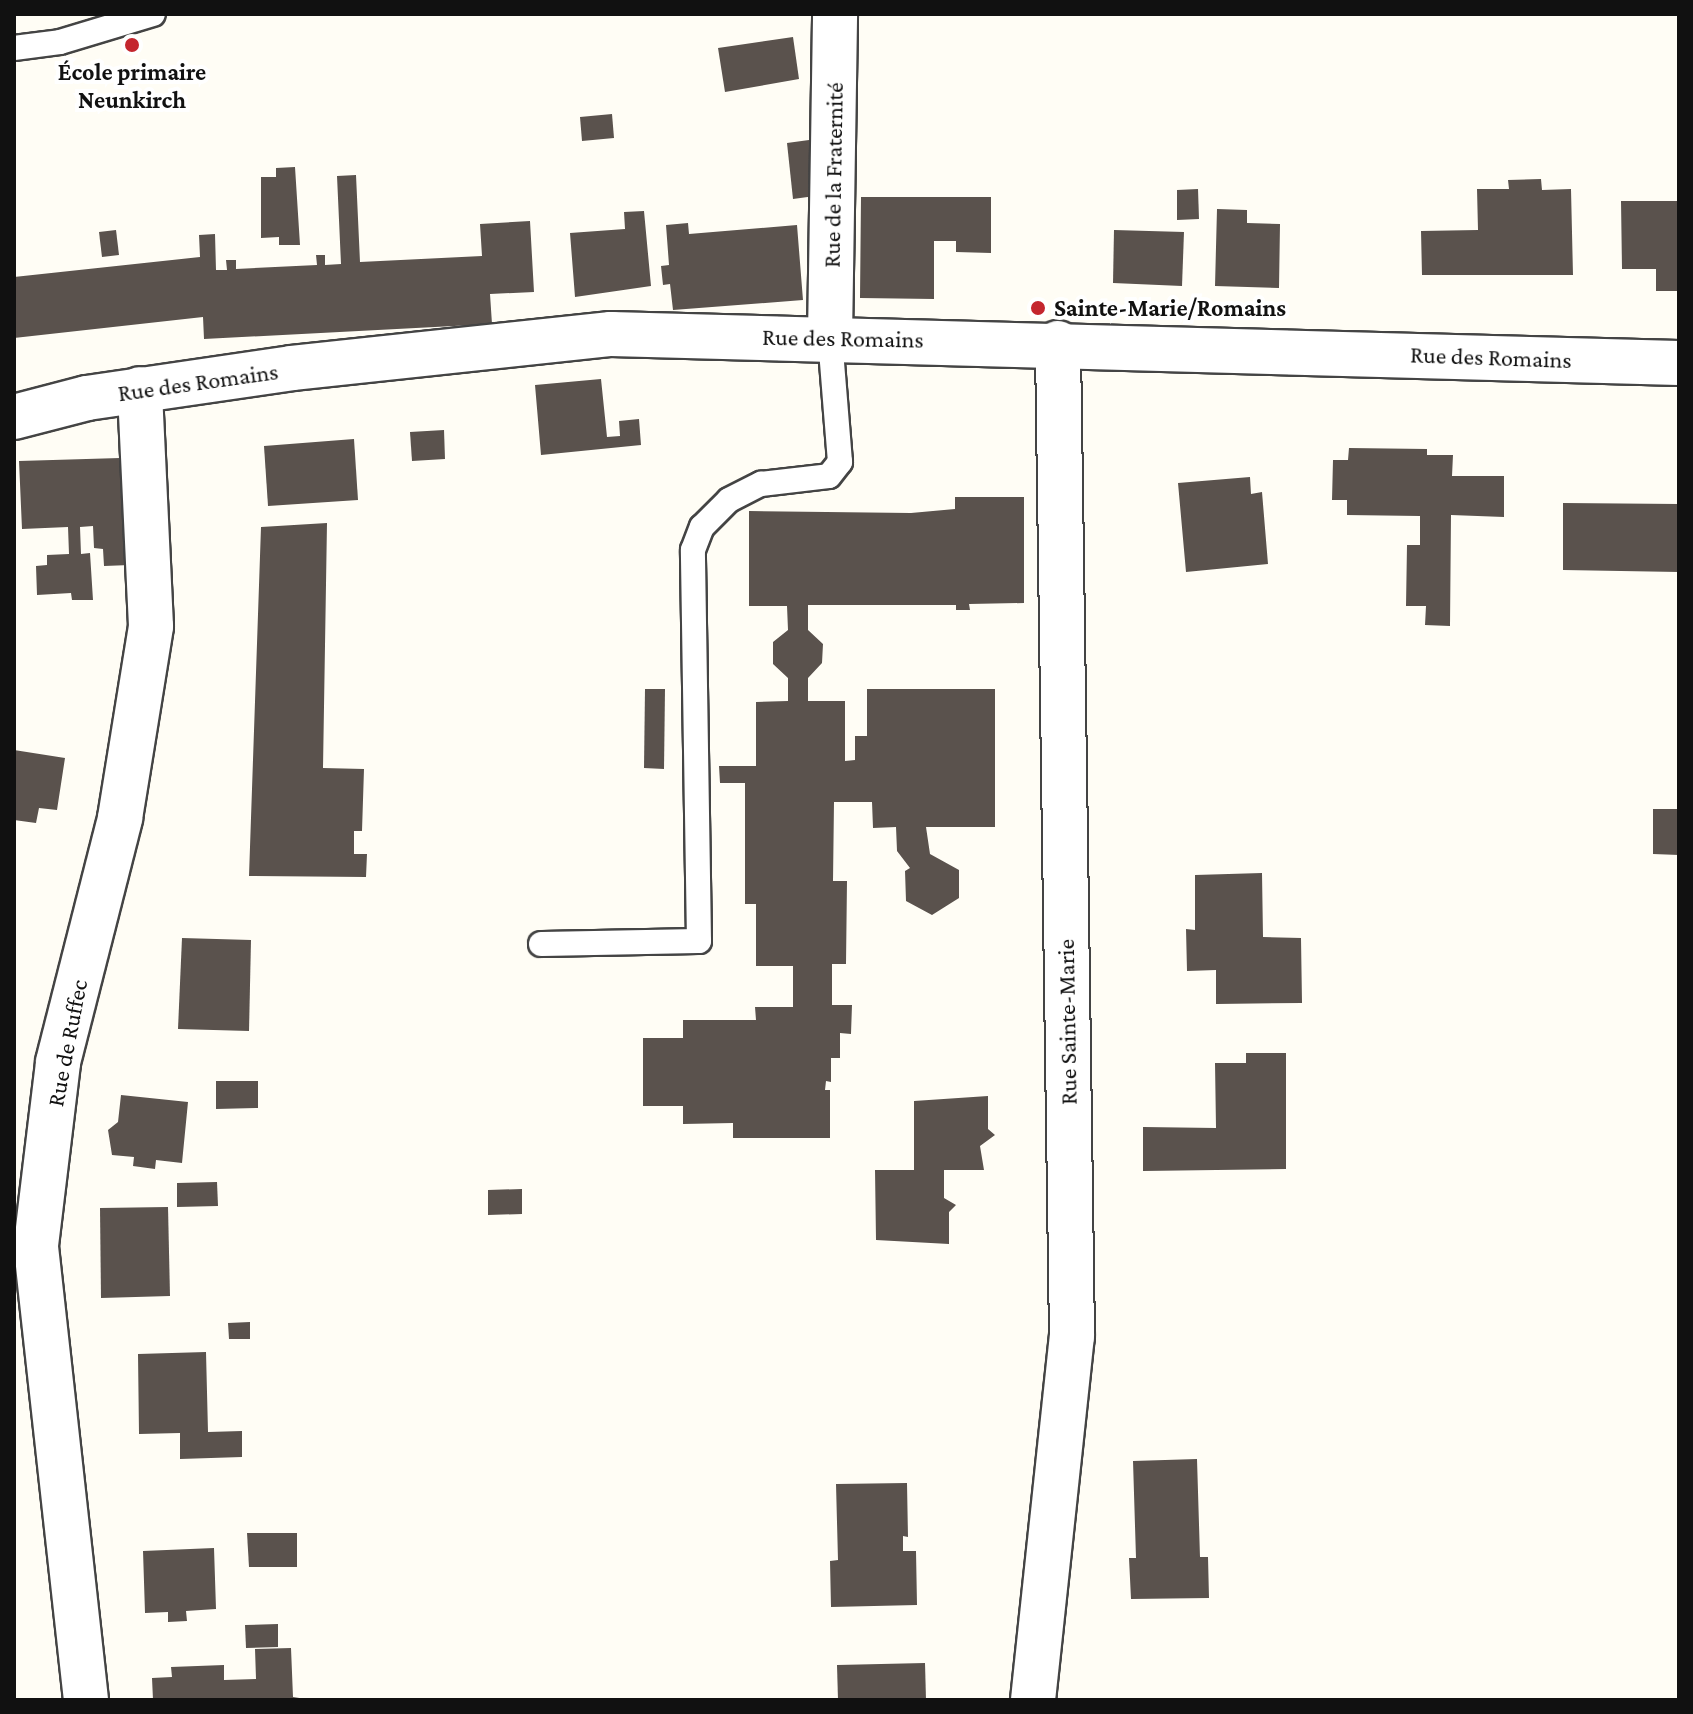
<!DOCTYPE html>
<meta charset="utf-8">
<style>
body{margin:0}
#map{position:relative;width:1693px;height:1714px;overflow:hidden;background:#fffdf5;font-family:"Crimson Pro",serif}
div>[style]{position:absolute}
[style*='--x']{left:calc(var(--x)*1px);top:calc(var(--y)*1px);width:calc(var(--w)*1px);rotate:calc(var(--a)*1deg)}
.building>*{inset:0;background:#5a524d}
.roads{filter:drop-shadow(2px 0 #444) drop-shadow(-2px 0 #444) drop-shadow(0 2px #444) drop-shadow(0 -2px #444)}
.lane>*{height:24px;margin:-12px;padding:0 12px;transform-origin:12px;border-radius:12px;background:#fff}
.street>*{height:44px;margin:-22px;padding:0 22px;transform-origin:22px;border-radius:22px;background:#fff}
.dots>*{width:22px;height:22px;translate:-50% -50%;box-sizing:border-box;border:4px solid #fff;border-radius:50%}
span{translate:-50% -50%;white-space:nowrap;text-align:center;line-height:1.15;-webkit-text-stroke:8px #fff;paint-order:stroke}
.poi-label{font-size:24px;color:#111;font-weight:700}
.left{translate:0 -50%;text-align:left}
.street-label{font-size:24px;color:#111}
.frame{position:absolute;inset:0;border:16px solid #111;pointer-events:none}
</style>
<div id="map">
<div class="building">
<div style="clip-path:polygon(793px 37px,799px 79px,725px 92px,718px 48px)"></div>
<div style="clip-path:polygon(612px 114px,614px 138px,582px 141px,580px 117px)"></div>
<div style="clip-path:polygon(809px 140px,815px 196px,793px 199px,787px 143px)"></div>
<div style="clip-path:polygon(295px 167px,300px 245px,279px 245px,279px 237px,261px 238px,261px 177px,276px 177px,276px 168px)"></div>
<div style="clip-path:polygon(356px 175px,360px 262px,482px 256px,480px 224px,530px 221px,534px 292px,490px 294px,492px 324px,204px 339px,203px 317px,14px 338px,14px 277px,200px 257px,199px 235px,215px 234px,216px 270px,227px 270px,226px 260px,236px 260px,236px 269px,317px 265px,316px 255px,325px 255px,325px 265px,341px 264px,337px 176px)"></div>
<div style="clip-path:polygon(1541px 179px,1542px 190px,1571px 189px,1573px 275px,1422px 275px,1421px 231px,1478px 230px,1477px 189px,1509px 189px,1508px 180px)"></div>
<div style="clip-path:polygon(1198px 189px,1199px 219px,1177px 220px,1177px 190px)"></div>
<div style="clip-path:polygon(861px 197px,991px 197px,991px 253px,956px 252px,956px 241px,934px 241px,934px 299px,860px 298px)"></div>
<div style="clip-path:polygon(1621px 201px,1679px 201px,1679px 291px,1656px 291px,1656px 269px,1622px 269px)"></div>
<div style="clip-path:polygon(1217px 209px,1247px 210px,1247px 223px,1280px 224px,1279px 288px,1215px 286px)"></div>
<div style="clip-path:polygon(644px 211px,651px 286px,575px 297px,570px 233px,625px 229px,624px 212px)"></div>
<div style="clip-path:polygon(688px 223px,689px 234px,797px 225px,803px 300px,673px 310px,670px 284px,663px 285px,661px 266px,669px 265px,666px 225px)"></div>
<div style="clip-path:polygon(116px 230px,119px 255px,102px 257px,99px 232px)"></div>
<div style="clip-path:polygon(1114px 230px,1184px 232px,1182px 286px,1113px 283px)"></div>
<div style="clip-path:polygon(601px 379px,607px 437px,620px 436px,619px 421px,639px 419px,641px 445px,541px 455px,535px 385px)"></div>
<div style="clip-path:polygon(444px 430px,445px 459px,412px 461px,410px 432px)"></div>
<div style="clip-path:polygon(354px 439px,358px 500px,268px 506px,264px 446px)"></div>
<div style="clip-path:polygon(1349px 448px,1427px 449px,1427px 455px,1453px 455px,1452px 476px,1504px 476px,1504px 517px,1451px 515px,1450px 626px,1425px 625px,1426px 606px,1406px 606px,1407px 545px,1420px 545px,1420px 516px,1347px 515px,1347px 500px,1332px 500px,1333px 460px,1348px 460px)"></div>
<div style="clip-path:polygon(120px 458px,121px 497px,128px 497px,130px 565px,104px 566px,103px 549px,94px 548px,93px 526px,80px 527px,81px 554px,90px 553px,93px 600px,72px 600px,71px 593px,37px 595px,36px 566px,47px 565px,47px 555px,69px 554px,68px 527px,22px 529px,19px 461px)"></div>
<div style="clip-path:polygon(1250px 477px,1251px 494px,1262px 492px,1268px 564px,1186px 572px,1178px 483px)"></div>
<div style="clip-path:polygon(955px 497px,1024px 497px,1024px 603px,969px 604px,970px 610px,956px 610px,956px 605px,808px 605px,808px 630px,823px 644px,822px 663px,808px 678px,808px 701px,845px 701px,845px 761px,855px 760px,855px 736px,867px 736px,867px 689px,995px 689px,995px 827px,926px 827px,930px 854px,959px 870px,959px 898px,932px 915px,906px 901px,905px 871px,910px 868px,897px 851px,896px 827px,873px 828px,872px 802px,834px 802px,833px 881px,847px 881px,846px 964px,832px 964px,832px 1005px,852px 1005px,851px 1034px,840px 1033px,840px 1058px,831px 1058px,831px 1082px,826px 1081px,825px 1090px,830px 1090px,830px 1138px,733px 1138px,733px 1123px,683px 1124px,683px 1106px,643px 1106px,643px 1038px,683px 1038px,683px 1020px,756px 1020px,755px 1007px,793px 1007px,793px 966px,756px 966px,756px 904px,745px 904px,745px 783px,720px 783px,719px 766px,756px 766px,756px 702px,788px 701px,788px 678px,773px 664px,773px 642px,788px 630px,787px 606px,749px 606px,749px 511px,911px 513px,955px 509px)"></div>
<div style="clip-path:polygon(1563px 503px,1679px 504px,1679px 572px,1563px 570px)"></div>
<div style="clip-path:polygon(327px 523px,323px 768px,364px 769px,362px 831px,354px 831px,354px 854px,367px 854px,366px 877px,249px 876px,261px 527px)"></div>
<div style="clip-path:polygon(645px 689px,665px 689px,664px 769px,644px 768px)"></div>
<div style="clip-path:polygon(14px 750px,65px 758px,57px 810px,39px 808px,36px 823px,14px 820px)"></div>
<div style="clip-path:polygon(1653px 809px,1679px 809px,1679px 855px,1653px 854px)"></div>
<div style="clip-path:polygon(1262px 873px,1263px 937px,1301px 938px,1302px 1003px,1216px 1004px,1216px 970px,1187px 971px,1186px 929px,1195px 930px,1195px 875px)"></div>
<div style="clip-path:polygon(182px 938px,251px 940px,249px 1031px,178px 1029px)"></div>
<div style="clip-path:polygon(1246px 1053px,1286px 1053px,1286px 1169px,1143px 1171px,1143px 1127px,1216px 1128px,1215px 1063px,1246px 1063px)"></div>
<div style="clip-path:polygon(216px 1081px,258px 1081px,258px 1108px,216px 1109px)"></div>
<div style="clip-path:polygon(121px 1095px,188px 1102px,182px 1163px,156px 1160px,155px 1169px,133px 1166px,134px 1157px,112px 1155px,108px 1130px,118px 1122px)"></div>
<div style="clip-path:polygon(988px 1096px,988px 1129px,995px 1135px,980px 1146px,984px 1170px,944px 1170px,944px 1198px,956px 1205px,949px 1212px,949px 1244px,876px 1240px,875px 1170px,914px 1170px,914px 1101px)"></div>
<div style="clip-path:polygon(217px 1182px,218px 1206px,177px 1207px,177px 1183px)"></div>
<div style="clip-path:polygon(522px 1189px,522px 1214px,488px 1215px,488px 1190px)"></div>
<div style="clip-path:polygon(168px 1207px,170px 1296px,101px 1298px,100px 1208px)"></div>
<div style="clip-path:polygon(250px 1322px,250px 1339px,229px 1339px,228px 1323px)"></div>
<div style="clip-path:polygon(206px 1352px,208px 1432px,242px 1431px,242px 1457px,180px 1459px,180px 1433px,139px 1434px,138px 1354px)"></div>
<div style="clip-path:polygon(1197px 1459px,1200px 1557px,1208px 1557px,1209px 1598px,1131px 1599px,1129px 1558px,1136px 1558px,1133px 1461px)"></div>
<div style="clip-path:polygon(907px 1483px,908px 1537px,903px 1536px,903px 1551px,916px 1551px,917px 1605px,831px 1607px,830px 1561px,838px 1560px,836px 1484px)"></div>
<div style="clip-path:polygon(247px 1533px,297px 1533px,297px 1567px,249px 1567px)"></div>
<div style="clip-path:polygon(214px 1548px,216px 1609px,186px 1611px,187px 1621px,168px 1622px,168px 1612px,145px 1613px,143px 1551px)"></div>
<div style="clip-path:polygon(278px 1624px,278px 1647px,246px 1648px,245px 1625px)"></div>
<div style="clip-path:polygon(291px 1648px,293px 1697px,312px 1700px,153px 1700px,152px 1678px,172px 1677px,171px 1667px,224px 1665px,224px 1680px,256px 1679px,255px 1649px)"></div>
<div style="clip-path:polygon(925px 1663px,926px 1700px,838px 1700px,837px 1665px)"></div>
</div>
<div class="roads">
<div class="lane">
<div style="--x:14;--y:48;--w:46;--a:-7.4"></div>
<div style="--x:60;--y:42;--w:97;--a:-16.8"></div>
<div style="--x:541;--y:944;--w:158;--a:-1.1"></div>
<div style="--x:699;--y:941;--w:391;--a:-90.9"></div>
<div style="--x:693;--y:550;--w:25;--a:-69"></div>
<div style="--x:702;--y:527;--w:38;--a:-45"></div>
<div style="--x:729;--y:500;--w:36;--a:-27"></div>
<div style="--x:761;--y:484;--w:68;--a:-6.7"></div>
<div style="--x:829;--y:476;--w:18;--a:-52"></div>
<div style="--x:840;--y:462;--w:125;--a:-94.6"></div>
</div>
<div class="street">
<div style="--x:830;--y:337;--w:323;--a:-89.1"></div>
<div style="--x:14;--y:417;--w:75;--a:-14.6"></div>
<div style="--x:87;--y:398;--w:207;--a:-8.3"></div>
<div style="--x:292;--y:368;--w:321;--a:-6.1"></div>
<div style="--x:611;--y:334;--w:1068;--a:1.56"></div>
<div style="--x:86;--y:1700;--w:458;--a:-96.3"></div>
<div style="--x:36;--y:1245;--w:184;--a:-83.1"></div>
<div style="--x:58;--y:1062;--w:252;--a:-75.7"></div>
<div style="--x:120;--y:818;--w:194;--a:-80.8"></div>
<div style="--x:151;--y:626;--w:237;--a:-92.7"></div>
<div style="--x:1033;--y:1700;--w:365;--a:-83.9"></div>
<div style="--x:1072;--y:1337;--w:994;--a:-90.81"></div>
</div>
</div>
<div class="dots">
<div style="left:132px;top:45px;background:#c4262e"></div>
<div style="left:1038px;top:308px;background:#c4262e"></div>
</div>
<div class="poi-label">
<span style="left:132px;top:86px">École primaire<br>Neunkirch</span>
<span class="left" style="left:1054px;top:308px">Sainte-Marie/Romains</span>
</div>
<div class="street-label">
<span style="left:833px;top:175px;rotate:-89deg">Rue de la Fraternité</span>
<span style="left:843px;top:338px;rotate:1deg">Rue des Romains</span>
<span style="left:1491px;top:357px;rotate:2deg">Rue des Romains</span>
<span style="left:198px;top:382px;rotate:-8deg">Rue des Romains</span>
<span style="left:1067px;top:1022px;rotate:-91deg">Rue Sainte-Marie</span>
<span style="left:67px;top:1043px;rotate:-79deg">Rue de Ruffec</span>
</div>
<div class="frame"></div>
</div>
